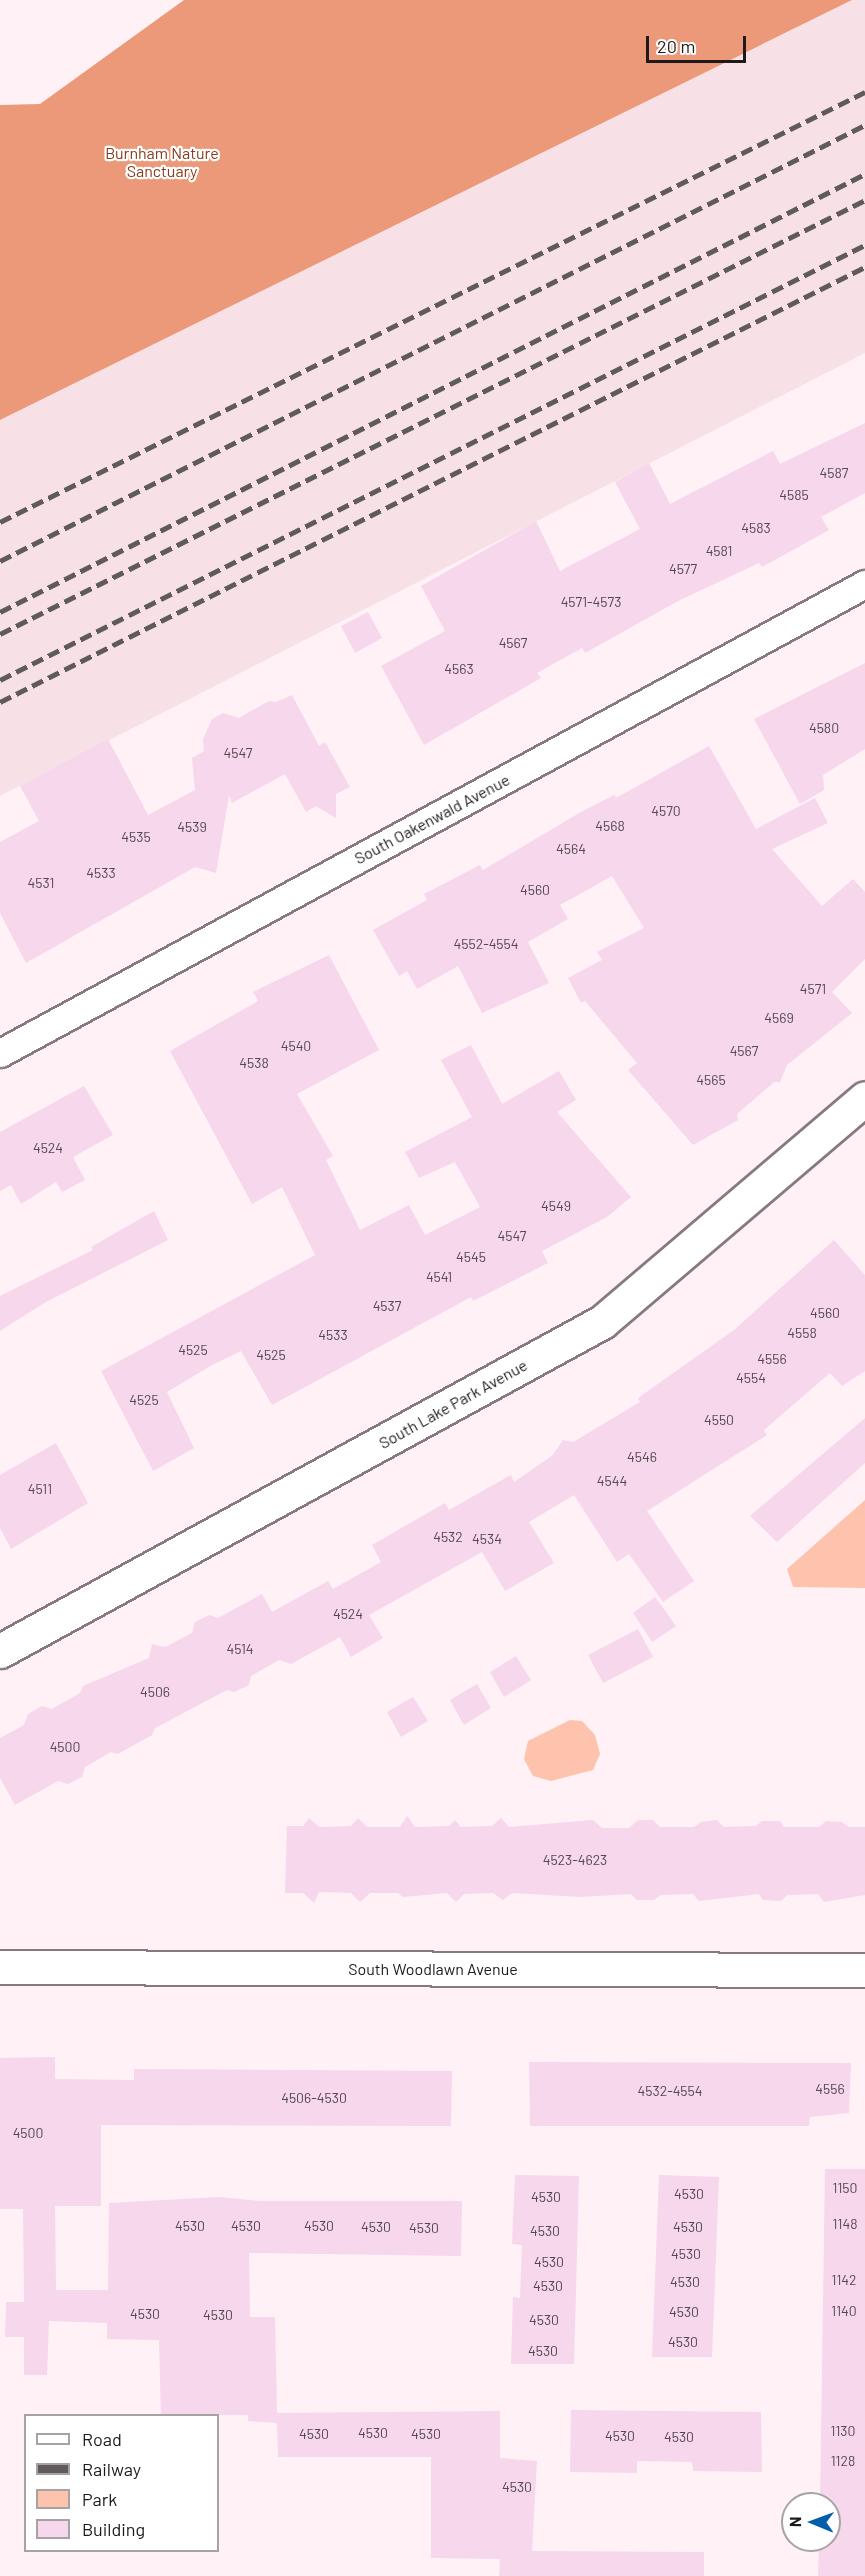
<!DOCTYPE html>
<style>
body{margin:0}
#map{position:relative;width:865px;height:2576px;overflow:hidden;background:#fff1f5;font-family:Barlow,sans-serif}
div>[style]{position:absolute}
[style*='--x']{left:calc(var(--x)*1px);top:calc(var(--y)*1px);width:calc(var(--w)*1px);rotate:calc(var(--a)*1deg)}
.built>*{inset:0;background:#f7e1e7}
.green>*{inset:0;background:#fec3ac}
.forest>*{inset:0;background:#eb9979}
.building>*{inset:0;background:#f6d7eb}
.roads{filter:drop-shadow(2px 0 #867a7d) drop-shadow(-2px 0 #867a7d) drop-shadow(0 2px #867a7d) drop-shadow(0 -2px #867a7d)}
.minor>*{height:27px;margin:-13.5px;padding:0 13.5px;transform-origin:13.5px;border-radius:13.5px;background:#fff}
.tertiary>*{height:33px;margin:-16.5px;padding:0 16.5px;transform-origin:16.5px;border-radius:16.5px;background:#fff}
.rail>*{height:4.5px;margin-top:-2.25px;transform-origin:0;background:repeating-linear-gradient(90deg,#615a5c 0 12px,transparent 0 18px)}
span{translate:-50% -50%;white-space:nowrap;text-align:center;line-height:1.15;-webkit-text-stroke:4.5px #fff;paint-order:stroke}
.number-label{font-size:14px;color:#54494f}
.number-label span{-webkit-text-stroke-width:0}
.park-label{font-size:16px;color:#863c1c}
.street-label{font-size:16px;color:#1e1a1b}
.legend{position:absolute;left:24px;top:2414px;width:195px;height:138px;box-sizing:border-box;background:#fff;border:2px solid #a5a3a4;margin:0;padding:8px 10px;list-style:none;font-size:18px;color:#1e1a1b}
.legend li{display:flex;align-items:center;gap:12px;height:30px}
.legend b{width:30px;border:2px solid #a5a3a4}
.north{position:absolute;left:781px;top:2492px;width:60px;height:60px;box-sizing:border-box;background:#fff;border:2px solid #a5a3a4;border-radius:50%;rotate:271deg;font-size:16px;font-weight:700;line-height:24px;text-align:center;color:#1e1a1b}
.north::after{content:'';display:block;margin:auto;width:21px;height:27px;background:#045daa;clip-path:polygon(50% 0,100% 100%,50% 72%,0 100%)}
.scale{position:absolute;left:646px;top:36px;width:100px;height:27px;box-sizing:border-box;border:3px solid #1e1a1b;border-top:0;padding-left:8px;font-size:18px;line-height:21px;white-space:nowrap;color:#1e1a1b;-webkit-text-stroke:4px #fff;paint-order:stroke}
</style>
<div id="map">
<div class="built">
<div style="clip-path:polygon(852px 0,865px 0,865px 353px,0 796px,0 420px)"></div>
</div>
<div class="green">
<div style="clip-path:polygon(865px 1500px,865px 1588px,793px 1587px,787px 1569px)"></div>
<div style="clip-path:polygon(570px 1720px,582px 1721px,595px 1735px,600px 1754px,593px 1770px,551px 1781px,533px 1776px,524px 1759px,528px 1741px)"></div>
</div>
<div class="forest">
<div style="clip-path:polygon(184px 0,852px 0,0 420px,0 105px,40px 104px)"></div>
</div>
<div class="building">
<div style="clip-path:polygon(865px 423px,865px 493px,821px 517px,829px 530px,762px 567px,759px 563px,678px 601px,585px 653px,582px 648px,537px 673px,541px 678px,424px 745px,381px 666px,445px 631px,421px 586px,536px 521px,560px 571px,640px 529px,615px 482px,649px 463px,670px 504px,773px 451px,780px 464px)"></div>
<div style="clip-path:polygon(368px 612px,382px 638px,355px 653px,341px 626px)"></div>
<div style="clip-path:polygon(865px 663px,865px 749px,823px 775px,824px 790px,800px 804px,754px 719px)"></div>
<div style="clip-path:polygon(292px 695px,319px 746px,325px 742px,350px 787px,336px 794px,336px 818px,316px 806px,306px 812px,285px 774px,232px 803px,229px 795px,216px 873px,195px 867px,26px 963px,0 913px,0 842px,39px 821px,20px 786px,108px 739px,148px 815px,195px 790px,192px 758px,204px 751px,203px 739px,212px 719px,223px 713px,239px 718px,269px 701px,276px 702px)"></div>
<div style="clip-path:polygon(709px 746px,756px 829px,815px 798px,828px 823px,772px 849px,822px 906px,853px 879px,865px 892px,865px 959px,832px 992px,852px 1013px,787px 1065px,780px 1082px,774px 1082px,737px 1114px,738px 1120px,693px 1145px,628px 1070px,637px 1063px,585px 1001px,581px 1003px,568px 978px,602px 960px,597px 952px,644px 928px,612px 876px,560px 905px,568px 919px,528px 942px,549px 983px,482px 1013px,458px 966px,417px 989px,407px 971px,399px 976px,373px 930px,427px 900px,424px 894px,480px 865px,483px 870px,581px 812px,614px 795px,616px 798px)"></div>
<div style="clip-path:polygon(329px 955px,379px 1050px,297px 1094px,333px 1156px,326px 1160px,360px 1230px,409px 1205px,425px 1235px,480px 1207px,455px 1162px,419px 1178px,405px 1152px,472px 1117px,441px 1060px,471px 1045px,502px 1104px,559px 1071px,576px 1100px,557px 1112px,631px 1197px,607px 1217px,542px 1251px,548px 1263px,473px 1301px,471px 1297px,272px 1405px,241px 1351px,212px 1365px,167px 1392px,194px 1448px,153px 1471px,101px 1371px,315px 1255px,282px 1187px,252px 1204px,170px 1051px,258px 1001px,253px 992px)"></div>
<div style="clip-path:polygon(84px 1086px,113px 1135px,73px 1157px,85px 1180px,62px 1192px,56px 1182px,21px 1204px,11px 1185px,0 1191px,0 1132px)"></div>
<div style="clip-path:polygon(154px 1211px,168px 1240px,46px 1302px,0 1331px,0 1296px,93px 1250px,91px 1247px)"></div>
<div style="clip-path:polygon(834px 1240px,865px 1275px,865px 1371px,842px 1386px,830px 1373px,764px 1430px,767px 1435px,647px 1511px,694px 1581px,663px 1602px,629px 1554px,617px 1562px,574px 1495px,529px 1522px,554px 1563px,505px 1591px,482px 1552px,369px 1615px,383px 1638px,351px 1657px,340px 1637px,291px 1664px,279px 1660px,251px 1676px,249px 1685px,234px 1692px,227px 1690px,155px 1728px,152px 1735px,118px 1754px,111px 1752px,85px 1767px,82px 1777px,68px 1784px,58px 1781px,15px 1805px,0 1778px,0 1738px,24px 1725px,28px 1714px,42px 1706px,52px 1709px,80px 1693px,83px 1686px,149px 1658px,152px 1644px,165px 1647px,192px 1633px,195px 1622px,209px 1615px,218px 1618px,262px 1594px,272px 1612px,328px 1581px,333px 1589px,381px 1562px,372px 1545px,445px 1503px,449px 1510px,511px 1475px,514px 1482px,553px 1455px,563px 1440px,573px 1442px,640px 1402px,638px 1398px,734px 1330px)"></div>
<div style="clip-path:polygon(865px 1418px,865px 1463px,777px 1542px,750px 1516px)"></div>
<div style="clip-path:polygon(56px 1443px,88px 1503px,11px 1549px,0 1528px,0 1475px)"></div>
<div style="clip-path:polygon(655px 1597px,676px 1626px,652px 1642px,633px 1613px)"></div>
<div style="clip-path:polygon(638px 1629px,653px 1657px,603px 1683px,588px 1655px)"></div>
<div style="clip-path:polygon(516px 1656px,531px 1680px,504px 1697px,490px 1672px)"></div>
<div style="clip-path:polygon(477px 1684px,491px 1708px,464px 1725px,450px 1700px)"></div>
<div style="clip-path:polygon(413px 1697px,428px 1721px,401px 1737px,387px 1712px)"></div>
<div style="clip-path:polygon(407px 1816px,415px 1827px,449px 1826px,455px 1820px,461px 1827px,492px 1826px,501px 1818px,509px 1827px,593px 1820px,602px 1828px,629px 1828px,638px 1820px,653px 1820px,660px 1827px,694px 1827px,701px 1822px,717px 1820px,724px 1827px,756px 1826px,762px 1821px,780px 1821px,784px 1827px,819px 1827px,826px 1821px,842px 1822px,849px 1827px,865px 1827px,865px 1895px,824px 1902px,818px 1894px,787px 1895px,781px 1901px,763px 1900px,759px 1894px,699px 1901px,693px 1894px,661px 1895px,654px 1900px,637px 1900px,631px 1894px,580px 1897px,512px 1893px,503px 1900px,493px 1893px,464px 1894px,456px 1902px,447px 1893px,403px 1897px,398px 1893px,370px 1893px,360px 1902px,351px 1893px,319px 1892px,314px 1903px,303px 1893px,285px 1893px,287px 1826px,303px 1826px,309px 1818px,319px 1827px,351px 1826px,358px 1818px,367px 1827px,400px 1827px)"></div>
<div style="clip-path:polygon(55px 2057px,55px 2079px,134px 2080px,134px 2069px,452px 2071px,451px 2126px,101px 2125px,101px 2206px,55px 2206px,56px 2290px,108px 2290px,109px 2203px,219px 2197px,259px 2201px,462px 2201px,461px 2256px,249px 2253px,250px 2317px,275px 2317px,277px 2413px,500px 2411px,500px 2458px,537px 2461px,532px 2551px,704px 2552px,704px 2576px,499px 2576px,500px 2559px,431px 2558px,431px 2457px,278px 2457px,277px 2423px,248px 2421px,248px 2415px,161px 2415px,159px 2340px,107px 2339px,107px 2323px,49px 2321px,47px 2375px,24px 2375px,24px 2337px,5px 2337px,6px 2302px,24px 2302px,23px 2209px,0 2209px,0 2058px)"></div>
<div style="clip-path:polygon(529px 2062px,851px 2063px,849px 2113px,810px 2117px,809px 2126px,530px 2126px)"></div>
<div style="clip-path:polygon(825px 2169px,865px 2169px,865px 2576px,818px 2576px,819px 2540px,829px 2540px,829px 2504px,820px 2504px)"></div>
<div style="clip-path:polygon(515px 2175px,579px 2176px,574px 2364px,511px 2364px,513px 2297px,520px 2298px,522px 2245px,512px 2244px)"></div>
<div style="clip-path:polygon(659px 2175px,719px 2177px,712px 2357px,652px 2357px)"></div>
<div style="clip-path:polygon(571px 2410px,761px 2412px,762px 2472px,693px 2471px,692px 2462px,637px 2461px,637px 2473px,570px 2472px)"></div>
</div>
<div class="roads">
<div class="minor">
<div style="--x:0;--y:1053;--w:984;--a:-28.47"></div>
</div>
<div class="tertiary">
<div style="--x:0;--y:1651;--w:686;--a:-28.66"></div>
<div style="--x:602;--y:1322;--w:345;--a:-40.4"></div>
<div style="--x:0;--y:1967;--w:865;--a:0.2"></div>
</div>
</div>
<div class="rail">
<div style="--x:0;--y:522;--w:966;--a:-26.43"></div>
<div style="--x:0;--y:561;--w:969;--a:-26.75"></div>
<div style="--x:0;--y:612;--w:970;--a:-26.86"></div>
<div style="--x:0;--y:634;--w:968;--a:-26.64"></div>
<div style="--x:0;--y:680;--w:968;--a:-26.7"></div>
<div style="--x:0;--y:702;--w:968;--a:-26.7"></div>
</div>
<div class="number-label">
<span style="left:834px;top:473px">4587</span>
<span style="left:794px;top:495px">4585</span>
<span style="left:756px;top:528px">4583</span>
<span style="left:719px;top:551px">4581</span>
<span style="left:683px;top:569px">4577</span>
<span style="left:591px;top:602px">4571-4573</span>
<span style="left:513px;top:643px">4567</span>
<span style="left:459px;top:669px">4563</span>
<span style="left:824px;top:728px">4580</span>
<span style="left:238px;top:753px">4547</span>
<span style="left:666px;top:811px">4570</span>
<span style="left:610px;top:826px">4568</span>
<span style="left:192px;top:827px">4539</span>
<span style="left:136px;top:837px">4535</span>
<span style="left:571px;top:849px">4564</span>
<span style="left:101px;top:873px">4533</span>
<span style="left:41px;top:883px">4531</span>
<span style="left:535px;top:890px">4560</span>
<span style="left:486px;top:944px">4552-4554</span>
<span style="left:813px;top:989px">4571</span>
<span style="left:779px;top:1018px">4569</span>
<span style="left:296px;top:1046px">4540</span>
<span style="left:744px;top:1051px">4567</span>
<span style="left:254px;top:1063px">4538</span>
<span style="left:711px;top:1080px">4565</span>
<span style="left:48px;top:1148px">4524</span>
<span style="left:556px;top:1206px">4549</span>
<span style="left:512px;top:1236px">4547</span>
<span style="left:471px;top:1257px">4545</span>
<span style="left:439px;top:1277px">4541</span>
<span style="left:387px;top:1306px">4537</span>
<span style="left:825px;top:1313px">4560</span>
<span style="left:802px;top:1333px">4558</span>
<span style="left:333px;top:1335px">4533</span>
<span style="left:193px;top:1350px">4525</span>
<span style="left:271px;top:1355px">4525</span>
<span style="left:772px;top:1359px">4556</span>
<span style="left:751px;top:1378px">4554</span>
<span style="left:144px;top:1400px">4525</span>
<span style="left:719px;top:1420px">4550</span>
<span style="left:642px;top:1457px">4546</span>
<span style="left:612px;top:1481px">4544</span>
<span style="left:40px;top:1489px">4511</span>
<span style="left:448px;top:1537px">4532</span>
<span style="left:487px;top:1539px">4534</span>
<span style="left:348px;top:1614px">4524</span>
<span style="left:240px;top:1649px">4514</span>
<span style="left:155px;top:1692px">4506</span>
<span style="left:65px;top:1747px">4500</span>
<span style="left:575px;top:1860px">4523-4623</span>
<span style="left:830px;top:2089px">4556</span>
<span style="left:670px;top:2091px">4532-4554</span>
<span style="left:314px;top:2098px">4506-4530</span>
<span style="left:28px;top:2133px">4500</span>
<span style="left:845px;top:2188px">1150</span>
<span style="left:689px;top:2194px">4530</span>
<span style="left:546px;top:2197px">4530</span>
<span style="left:845px;top:2224px">1148</span>
<span style="left:190px;top:2226px">4530</span>
<span style="left:246px;top:2226px">4530</span>
<span style="left:319px;top:2226px">4530</span>
<span style="left:376px;top:2227px">4530</span>
<span style="left:688px;top:2227px">4530</span>
<span style="left:424px;top:2228px">4530</span>
<span style="left:545px;top:2231px">4530</span>
<span style="left:686px;top:2254px">4530</span>
<span style="left:549px;top:2262px">4530</span>
<span style="left:844px;top:2280px">1142</span>
<span style="left:685px;top:2282px">4530</span>
<span style="left:548px;top:2286px">4530</span>
<span style="left:844px;top:2311px">1140</span>
<span style="left:684px;top:2312px">4530</span>
<span style="left:145px;top:2314px">4530</span>
<span style="left:218px;top:2315px">4530</span>
<span style="left:544px;top:2320px">4530</span>
<span style="left:683px;top:2342px">4530</span>
<span style="left:543px;top:2351px">4530</span>
<span style="left:843px;top:2431px">1130</span>
<span style="left:373px;top:2433px">4530</span>
<span style="left:314px;top:2434px">4530</span>
<span style="left:426px;top:2434px">4530</span>
<span style="left:620px;top:2436px">4530</span>
<span style="left:679px;top:2437px">4530</span>
<span style="left:843px;top:2461px">1128</span>
<span style="left:517px;top:2487px">4530</span>
</div>
<div class="park-label">
<span style="left:162px;top:162px">Burnham Nature<br>Sanctuary</span>
</div>
<div class="street-label">
<span style="left:432px;top:819px;rotate:-28deg">South Oakenwald Avenue</span>
<span style="left:453px;top:1404px;rotate:-29deg">South Lake Park Avenue</span>
<span style="left:433px;top:1969px">South Woodlawn Avenue</span>
</div>
<ul class="legend">
<li><b style="height:8px;background:#fff"></b>Road</li>
<li><b style="height:8px;background:#615a5c"></b>Railway</li>
<li><b style="height:16px;background:#fec3ac"></b>Park</li>
<li><b style="height:16px;background:#f6d7eb"></b>Building</li>
</ul>
<div class="north">N</div>
<div class="scale">20 m</div>
</div>
